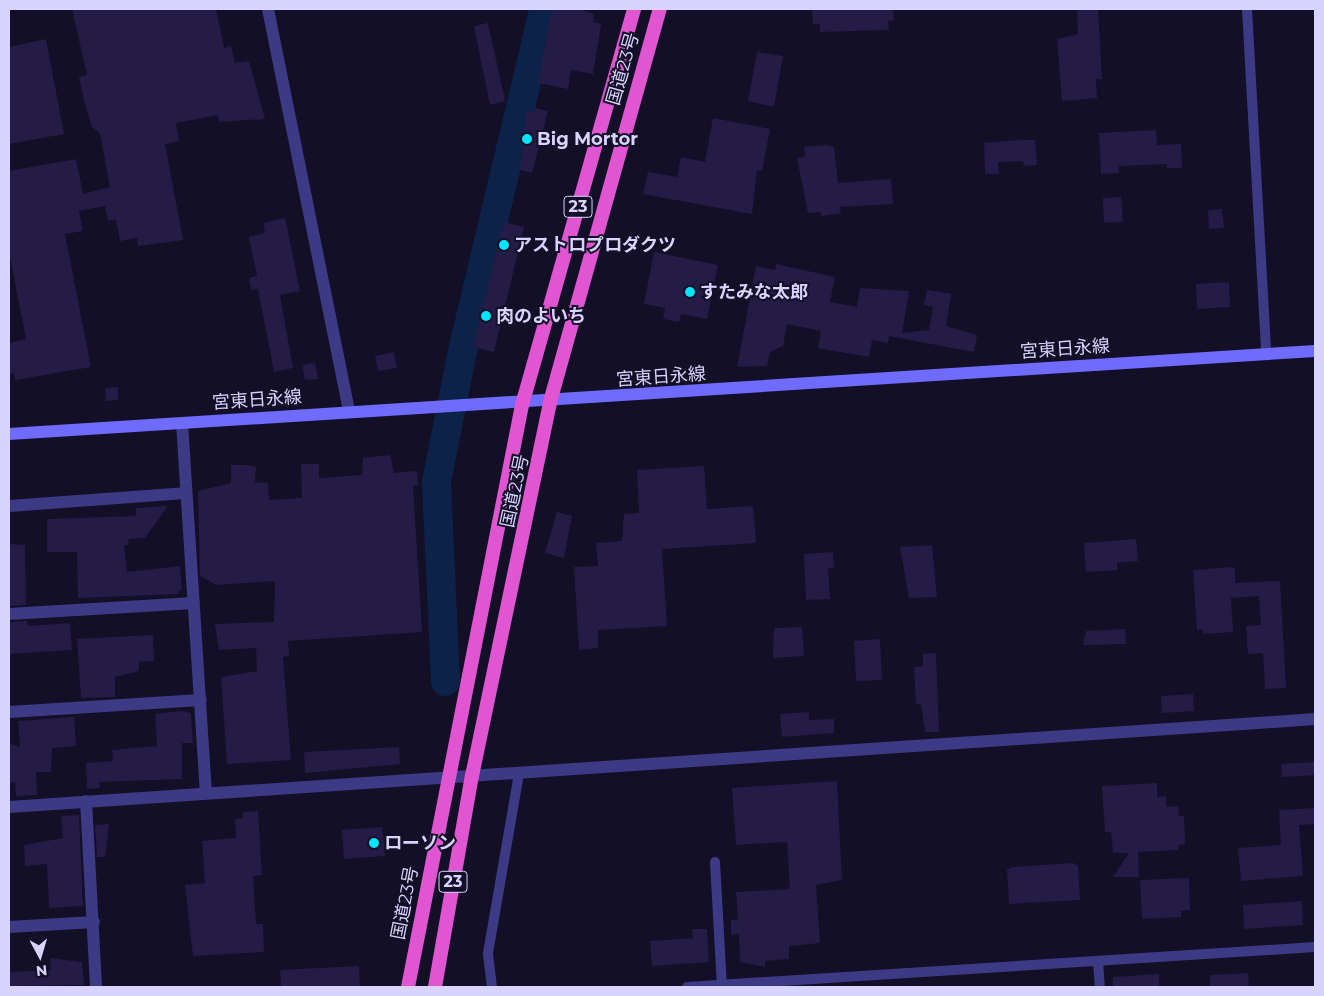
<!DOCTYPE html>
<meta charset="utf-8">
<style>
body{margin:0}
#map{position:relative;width:1324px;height:996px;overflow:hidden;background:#130f26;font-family:Montserrat,"Noto Sans JP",sans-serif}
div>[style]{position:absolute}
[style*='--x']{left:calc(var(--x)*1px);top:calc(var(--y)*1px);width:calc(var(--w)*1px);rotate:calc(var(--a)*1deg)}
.river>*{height:29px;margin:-14.5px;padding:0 14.5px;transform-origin:14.5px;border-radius:14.5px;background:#0c2248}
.building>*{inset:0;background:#241b47}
.service>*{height:10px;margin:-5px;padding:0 5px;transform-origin:5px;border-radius:5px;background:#3d3a85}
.minor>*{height:12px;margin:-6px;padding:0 6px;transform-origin:6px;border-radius:6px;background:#3d3a85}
.tertiary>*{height:12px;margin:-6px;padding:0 6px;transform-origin:6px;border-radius:6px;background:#3d3a85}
.secondary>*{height:12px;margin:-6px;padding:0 6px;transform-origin:6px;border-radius:6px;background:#6f6bff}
.trunk>*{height:14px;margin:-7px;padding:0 7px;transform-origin:7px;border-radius:7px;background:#e055d1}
.dots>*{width:14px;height:14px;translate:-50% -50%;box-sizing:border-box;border:2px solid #130f26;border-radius:50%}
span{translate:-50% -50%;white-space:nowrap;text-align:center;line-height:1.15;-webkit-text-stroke:4px #130f26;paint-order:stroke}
.shield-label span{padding:1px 4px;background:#130f26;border:1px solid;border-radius:4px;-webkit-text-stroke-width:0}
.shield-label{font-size:16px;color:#d9d4ff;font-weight:700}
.street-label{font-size:18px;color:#d9d4ff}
.poi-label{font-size:18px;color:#d9d4ff;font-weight:700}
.left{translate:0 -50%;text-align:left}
.frame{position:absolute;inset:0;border:10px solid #d9d4ff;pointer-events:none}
.north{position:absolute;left:15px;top:931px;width:50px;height:50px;-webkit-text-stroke:4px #130f26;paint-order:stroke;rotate:174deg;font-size:14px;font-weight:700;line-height:20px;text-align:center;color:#d9d4ff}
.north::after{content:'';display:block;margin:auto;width:18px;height:22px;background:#d9d4ff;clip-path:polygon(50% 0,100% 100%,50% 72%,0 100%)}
</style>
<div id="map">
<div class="river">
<div style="--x:445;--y:681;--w:200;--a:-92.6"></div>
<div style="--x:436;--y:481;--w:138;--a:-78.7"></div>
<div style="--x:463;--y:346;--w:346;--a:-76.6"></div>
</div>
<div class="building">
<div style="clip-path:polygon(72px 9px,216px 9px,224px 48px,231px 46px,235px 63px,249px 61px,265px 119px,219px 122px,218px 115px,176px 123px,179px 141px,165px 144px,183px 240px,138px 246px,137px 238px,120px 241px,116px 219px,108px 221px,105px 206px,79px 211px,83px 231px,65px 234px,91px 367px,15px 380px,14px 373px,9px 375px,9px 343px,26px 339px,9px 252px,9px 171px,76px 159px,83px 194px,110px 187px,100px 133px,92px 127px,84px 100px,79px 77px,87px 75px)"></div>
<div style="clip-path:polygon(552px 9px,579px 9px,594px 14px,593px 22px,601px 24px,593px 74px,571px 70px,568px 89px,538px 83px)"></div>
<div style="clip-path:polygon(812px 9px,893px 9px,894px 20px,888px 21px,889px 30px,820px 32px,820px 24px,813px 24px)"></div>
<div style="clip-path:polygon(1077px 9px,1098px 9px,1102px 79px,1096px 79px,1097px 98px,1062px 101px,1057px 39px,1078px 34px)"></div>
<div style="clip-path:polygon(488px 23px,505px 101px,490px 105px,474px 26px)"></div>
<div style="clip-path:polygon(46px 39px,64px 134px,9px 144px,9px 47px)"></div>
<div style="clip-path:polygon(757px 52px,783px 56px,774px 107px,748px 101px)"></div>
<div style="clip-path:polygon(535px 108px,548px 111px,532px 173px,520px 170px,527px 111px,534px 112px)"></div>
<div style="clip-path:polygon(713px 118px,770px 129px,762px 171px,757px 170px,752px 214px,643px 194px,648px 172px,677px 177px,681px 157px,705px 162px)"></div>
<div style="clip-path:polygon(1156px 130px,1157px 145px,1181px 144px,1182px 168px,1167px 168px,1167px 164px,1119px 166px,1119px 173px,1101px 174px,1099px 133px)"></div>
<div style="clip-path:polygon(1022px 140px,1035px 140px,1037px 165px,1024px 166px,1023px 161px,998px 162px,999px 174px,985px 174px,984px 143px)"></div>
<div style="clip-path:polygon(826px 145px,834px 147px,838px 183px,891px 179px,893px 204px,840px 207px,841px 213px,821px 216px,821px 212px,808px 213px,797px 158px,805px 157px,804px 147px)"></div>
<div style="clip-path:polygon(1121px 197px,1123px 222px,1104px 223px,1103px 198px)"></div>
<div style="clip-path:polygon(1222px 209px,1224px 228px,1209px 229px,1208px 210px)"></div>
<div style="clip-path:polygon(285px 218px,300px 291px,280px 295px,293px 368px,274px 372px,258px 289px,251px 290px,249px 278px,257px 276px,249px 237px,265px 233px,263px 223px)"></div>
<div style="clip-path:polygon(504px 222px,524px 227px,494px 352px,473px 347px)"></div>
<div style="clip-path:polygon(654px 252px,718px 265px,707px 319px,681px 314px,679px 322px,663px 319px,665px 308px,644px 304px)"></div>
<div style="clip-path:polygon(776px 264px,835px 277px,830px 302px,857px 307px,860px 288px,909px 291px,902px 333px,929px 330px,933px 307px,924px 305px,927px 290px,951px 294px,946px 326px,977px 335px,974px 352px,889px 336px,888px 343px,872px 340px,869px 357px,818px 348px,821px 331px,787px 324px,783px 346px,770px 352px,767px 366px,737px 367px,756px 266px,775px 270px)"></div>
<div style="clip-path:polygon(1229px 282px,1230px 307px,1197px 309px,1196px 284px)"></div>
<div style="clip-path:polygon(394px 352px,397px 368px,378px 371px,375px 356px)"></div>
<div style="clip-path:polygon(315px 363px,318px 379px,305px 380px,302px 365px)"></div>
<div style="clip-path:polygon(118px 387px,118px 400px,106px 401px,105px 388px)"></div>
<div style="clip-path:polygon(390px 455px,394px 473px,417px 471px,418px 485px,413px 485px,422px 632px,288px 641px,289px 656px,283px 657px,291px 760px,227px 764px,221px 677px,257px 671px,256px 648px,219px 650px,215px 624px,274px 622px,275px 581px,217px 585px,200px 576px,198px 491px,231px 483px,231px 465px,246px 465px,256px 467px,255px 482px,268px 483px,269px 500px,302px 498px,301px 464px,319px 464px,319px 478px,362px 475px,363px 458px)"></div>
<div style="clip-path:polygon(704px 466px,707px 509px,753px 506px,756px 543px,662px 549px,667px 626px,598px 630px,598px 648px,579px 650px,574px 567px,598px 566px,596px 543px,622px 541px,624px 514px,639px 513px,637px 470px)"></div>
<div style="clip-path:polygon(168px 506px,145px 538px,128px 539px,129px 545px,124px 545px,127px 572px,180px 566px,182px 589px,177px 594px,78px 598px,77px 552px,47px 552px,47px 519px,136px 516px,136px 508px)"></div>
<div style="clip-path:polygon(557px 512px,572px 516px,564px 558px,545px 553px)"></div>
<div style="clip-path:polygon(1136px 539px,1138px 561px,1117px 563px,1117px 570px,1086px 572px,1084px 543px)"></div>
<div style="clip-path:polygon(9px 544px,25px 545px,26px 605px,9px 606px)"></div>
<div style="clip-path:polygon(932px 545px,937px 597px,909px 598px,900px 547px)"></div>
<div style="clip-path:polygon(833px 552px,834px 568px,828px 568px,830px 599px,806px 600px,804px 554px)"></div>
<div style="clip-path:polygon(1229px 567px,1235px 569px,1235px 583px,1280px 581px,1286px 688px,1265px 689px,1263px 653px,1248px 654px,1246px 626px,1261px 625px,1259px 596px,1231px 598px,1233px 632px,1203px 634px,1203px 629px,1197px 630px,1193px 570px)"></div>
<div style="clip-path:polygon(27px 621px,28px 626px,70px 623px,72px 650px,9px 654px,9px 622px)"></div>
<div style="clip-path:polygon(802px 627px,804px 656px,773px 658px,774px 628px)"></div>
<div style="clip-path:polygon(1125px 629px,1126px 644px,1083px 645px,1086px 631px)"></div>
<div style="clip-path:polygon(153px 635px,154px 661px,139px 662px,139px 671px,115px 677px,115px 697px,81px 698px,77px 639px)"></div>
<div style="clip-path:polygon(880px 639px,882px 680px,856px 681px,854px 641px)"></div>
<div style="clip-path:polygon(936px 653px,939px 732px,925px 732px,921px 704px,916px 704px,914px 667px,923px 666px,923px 654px)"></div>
<div style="clip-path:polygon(1193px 694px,1194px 711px,1162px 713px,1161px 696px)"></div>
<div style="clip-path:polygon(181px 711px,191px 713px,193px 743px,182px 743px,182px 779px,99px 782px,100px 788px,87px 789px,86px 763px,113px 761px,112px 750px,157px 746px,155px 714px)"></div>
<div style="clip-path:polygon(809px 712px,809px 720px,834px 719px,834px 733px,782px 737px,780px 714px)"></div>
<div style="clip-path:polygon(74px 717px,76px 746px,52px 748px,51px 772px,36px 772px,37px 795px,16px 796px,15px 782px,9px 783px,9px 743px,20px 747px,18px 721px)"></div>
<div style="clip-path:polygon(399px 747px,400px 764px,305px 773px,304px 752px)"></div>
<div style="clip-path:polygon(1315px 762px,1315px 775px,1282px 777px,1281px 764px)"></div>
<div style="clip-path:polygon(837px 781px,842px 880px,816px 885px,820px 943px,789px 946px,789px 959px,765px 961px,765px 967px,740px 962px,739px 934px,731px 935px,731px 920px,738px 920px,736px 892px,790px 889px,787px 842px,736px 845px,732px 788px)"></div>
<div style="clip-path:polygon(1157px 783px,1157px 797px,1166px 796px,1166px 807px,1178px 806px,1179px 816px,1184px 816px,1185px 844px,1178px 845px,1178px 850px,1138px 852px,1139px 877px,1113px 877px,1129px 853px,1113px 853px,1111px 832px,1105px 832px,1102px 786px)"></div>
<div style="clip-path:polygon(1315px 808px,1315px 824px,1299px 825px,1303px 876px,1241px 881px,1238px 848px,1281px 845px,1279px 810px)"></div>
<div style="clip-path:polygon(258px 811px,262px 875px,253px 876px,256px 924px,263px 924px,264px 952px,193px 956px,185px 885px,205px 883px,202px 841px,236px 838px,235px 819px,243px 818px,243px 812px)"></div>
<div style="clip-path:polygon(79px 815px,83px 906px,49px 908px,47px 864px,25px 866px,24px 845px,63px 838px,61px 816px)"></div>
<div style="clip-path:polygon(109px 824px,105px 857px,97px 857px,95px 825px)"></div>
<div style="clip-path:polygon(382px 827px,385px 856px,344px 859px,342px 830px)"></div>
<div style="clip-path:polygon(1073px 863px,1078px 866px,1080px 900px,1009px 904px,1007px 870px,1012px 867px)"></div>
<div style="clip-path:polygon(1189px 878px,1190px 910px,1181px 911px,1181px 917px,1142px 919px,1140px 880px)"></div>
<div style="clip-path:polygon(1302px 901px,1303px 925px,1244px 929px,1243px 905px)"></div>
<div style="clip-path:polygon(692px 929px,707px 929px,709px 962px,652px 966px,650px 941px,693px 938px)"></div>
<div style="clip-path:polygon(50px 958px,82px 962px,84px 985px,9px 986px,9px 972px,51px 970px)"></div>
<div style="clip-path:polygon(359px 966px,360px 987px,281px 987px,280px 970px)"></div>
<div style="clip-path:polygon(1248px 973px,1249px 987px,1210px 987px,1210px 975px)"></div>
<div style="clip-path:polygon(1159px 974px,1159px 987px,1113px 987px,1113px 977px)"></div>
</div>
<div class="service">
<div style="--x:1247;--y:9;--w:345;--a:86.8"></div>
<div style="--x:715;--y:862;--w:125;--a:86.8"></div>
<div style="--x:1098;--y:961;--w:26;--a:86"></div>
<div style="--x:492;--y:987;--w:34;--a:-97"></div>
<div style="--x:488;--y:953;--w:183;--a:-80.2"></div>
<div style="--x:687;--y:987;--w:629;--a:-3.64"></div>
</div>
<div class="minor">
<div style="--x:182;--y:423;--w:370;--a:86.3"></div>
<div style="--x:9;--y:506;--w:176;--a:-4.2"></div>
<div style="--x:9;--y:614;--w:185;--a:-3.4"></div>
<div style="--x:9;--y:712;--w:192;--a:-3.6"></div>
<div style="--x:86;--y:801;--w:186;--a:86.9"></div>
<div style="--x:9;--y:807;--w:1309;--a:-3.85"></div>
<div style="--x:9;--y:927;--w:85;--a:-3.4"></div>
</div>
<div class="tertiary">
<div style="--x:268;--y:9;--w:411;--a:78.6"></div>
</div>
<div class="secondary">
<div style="--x:9;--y:434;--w:1309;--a:-3.64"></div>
</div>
<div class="trunk">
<div style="--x:408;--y:987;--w:593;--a:-78.92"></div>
<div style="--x:522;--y:405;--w:412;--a:-74.2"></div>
<div style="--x:435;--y:987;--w:214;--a:-80.1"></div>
<div style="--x:472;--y:776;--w:382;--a:-78.2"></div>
<div style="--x:550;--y:402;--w:408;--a:-74.4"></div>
</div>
<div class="dots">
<div style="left:527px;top:139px;background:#00e5ff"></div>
<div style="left:504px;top:245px;background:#00e5ff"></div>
<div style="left:690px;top:292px;background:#00e5ff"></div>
<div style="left:486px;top:316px;background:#00e5ff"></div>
<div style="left:374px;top:843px;background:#00e5ff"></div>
</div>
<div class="shield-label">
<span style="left:578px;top:207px">23</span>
<span style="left:453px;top:882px">23</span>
</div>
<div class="street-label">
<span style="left:623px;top:69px;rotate:-74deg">国道23号</span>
<span style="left:1065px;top:349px;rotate:-4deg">宮東日永線</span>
<span style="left:661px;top:377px;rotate:-4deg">宮東日永線</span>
<span style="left:257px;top:400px;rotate:-4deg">宮東日永線</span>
<span style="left:515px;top:491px;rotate:-78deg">国道23号</span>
<span style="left:405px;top:903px;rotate:-79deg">国道23号</span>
</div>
<div class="poi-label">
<span class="left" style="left:537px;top:139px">Big Mortor</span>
<span class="left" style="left:514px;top:245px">アストロプロダクツ</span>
<span class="left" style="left:700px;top:292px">すたみな太郎</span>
<span class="left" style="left:496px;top:316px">肉のよいち</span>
<span class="left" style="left:384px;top:843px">ローソン</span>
</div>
<div class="frame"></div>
<div class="north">N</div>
</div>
